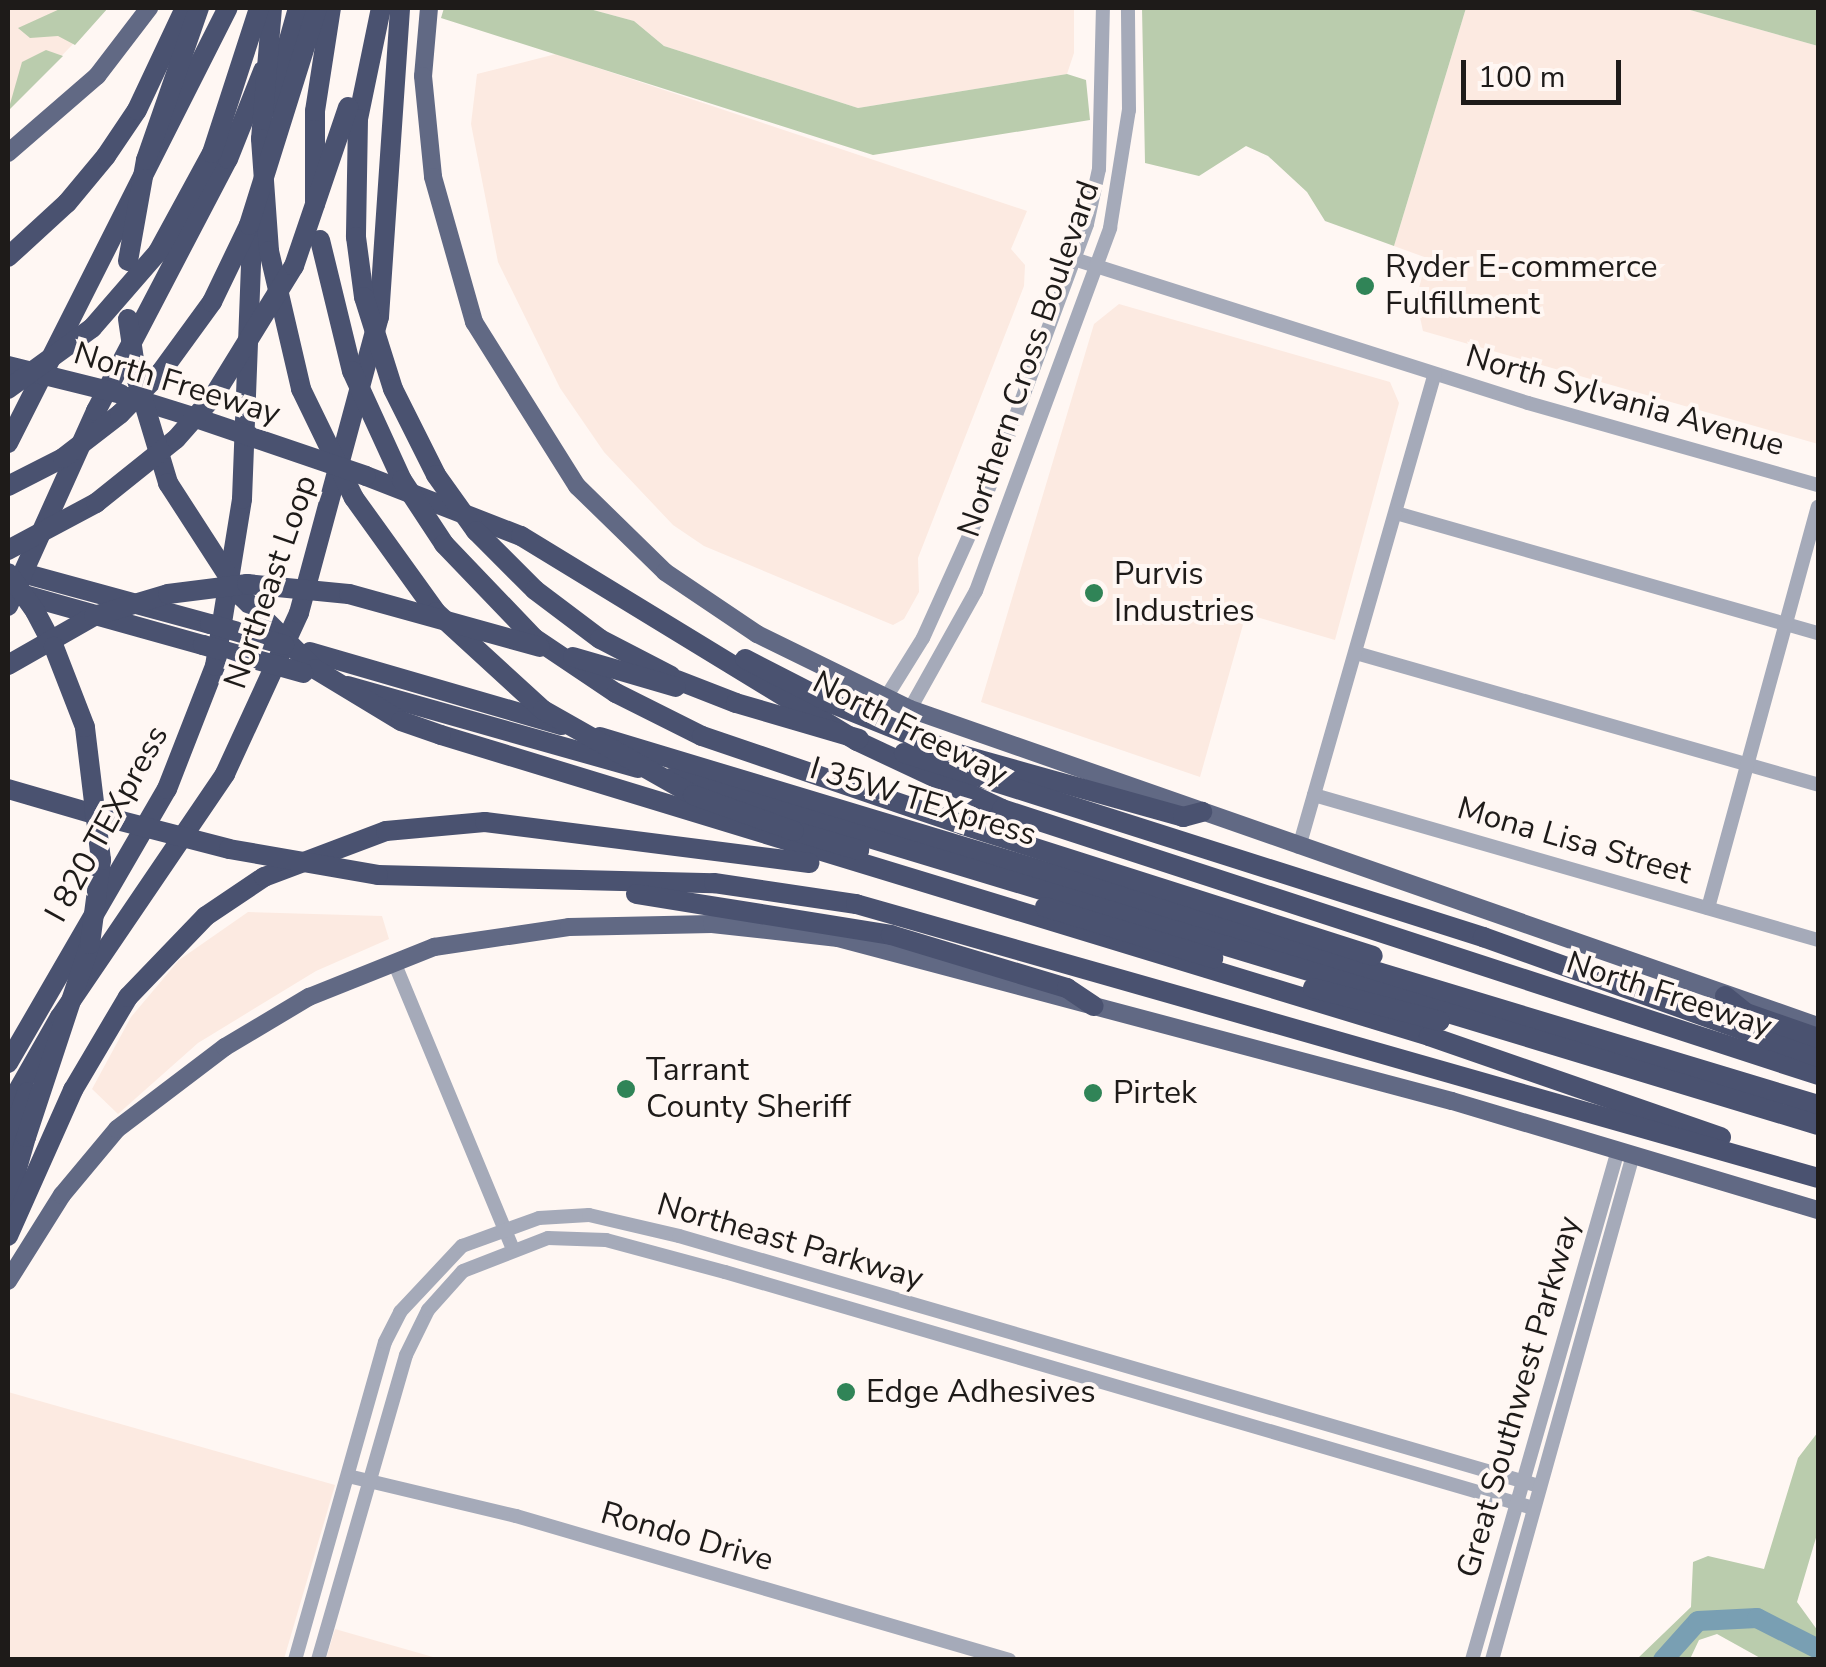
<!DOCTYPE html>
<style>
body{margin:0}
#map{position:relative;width:1826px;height:1667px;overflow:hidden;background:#fff7f3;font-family:"Nunito Sans",sans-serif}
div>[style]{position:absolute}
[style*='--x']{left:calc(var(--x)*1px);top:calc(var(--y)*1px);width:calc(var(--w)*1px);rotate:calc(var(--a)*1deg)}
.built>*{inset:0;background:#fceae1}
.green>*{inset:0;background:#baccad}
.river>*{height:20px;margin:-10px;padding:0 10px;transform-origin:10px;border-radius:10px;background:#799fb3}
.minor>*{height:14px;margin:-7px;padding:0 7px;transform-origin:7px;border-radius:7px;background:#a5aab9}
.major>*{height:18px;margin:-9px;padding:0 9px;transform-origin:9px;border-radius:9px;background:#616984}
.highway>*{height:20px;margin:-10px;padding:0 10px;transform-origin:10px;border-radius:10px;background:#4a5270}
.highway-bridge>*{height:20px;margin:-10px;padding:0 10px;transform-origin:10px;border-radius:10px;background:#4a5270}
.dots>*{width:28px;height:28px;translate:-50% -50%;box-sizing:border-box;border:5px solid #fff7f3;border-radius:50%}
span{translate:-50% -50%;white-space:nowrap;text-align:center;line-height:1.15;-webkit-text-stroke:8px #fff7f3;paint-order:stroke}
.poi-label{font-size:32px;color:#1e1b19}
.left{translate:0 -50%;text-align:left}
.street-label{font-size:32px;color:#1e1b19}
.frame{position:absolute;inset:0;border:10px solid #1e1b19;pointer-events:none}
.scale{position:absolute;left:1461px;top:60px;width:160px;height:45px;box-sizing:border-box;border:5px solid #1e1b19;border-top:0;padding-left:12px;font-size:30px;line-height:35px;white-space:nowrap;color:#1e1b19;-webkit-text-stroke:8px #fff7f3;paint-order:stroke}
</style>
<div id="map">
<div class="built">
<div style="clip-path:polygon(8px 8px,108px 8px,8px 111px)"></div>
<div style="clip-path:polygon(586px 8px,1074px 8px,1074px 53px,1067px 74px,858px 108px,664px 46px,634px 21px)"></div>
<div style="clip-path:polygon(1466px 8px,1683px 8px,1818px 46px,1818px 444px,1423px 331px,1416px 299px,1427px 258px,1394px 246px)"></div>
<div style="clip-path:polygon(556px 54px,1027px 211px,1011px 249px,1025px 265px,1024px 286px,918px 558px,919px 592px,904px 619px,893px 625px,704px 546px,673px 525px,604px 452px,560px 388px,498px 262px,471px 124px,477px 74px)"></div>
<div style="clip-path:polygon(1119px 304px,1390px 382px,1399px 403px,1335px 640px,1246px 614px,1200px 777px,981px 702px,1094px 324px)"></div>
<div style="clip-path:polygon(248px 912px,382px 916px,389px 939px,316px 971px,198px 1043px,118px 1114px,92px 1089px,131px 1017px,179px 960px)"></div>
<div style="clip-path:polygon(8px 1392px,335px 1485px,284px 1659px,8px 1659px)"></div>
<div style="clip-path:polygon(335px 1629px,440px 1659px,326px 1659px)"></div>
</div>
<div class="green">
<div style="clip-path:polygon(62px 8px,108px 8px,75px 45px,58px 36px,30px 38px,18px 28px)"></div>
<div style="clip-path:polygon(444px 8px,586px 8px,634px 21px,664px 46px,858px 108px,1067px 74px,1086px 80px,1090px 120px,873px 155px,441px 18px)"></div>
<div style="clip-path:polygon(1142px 8px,1466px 8px,1394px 246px,1325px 221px,1307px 192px,1268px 156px,1246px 146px,1199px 176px,1145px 163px)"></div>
<div style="clip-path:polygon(1683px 8px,1818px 8px,1818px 46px)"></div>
<div style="clip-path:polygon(46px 50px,63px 56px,8px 111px,22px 62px)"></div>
<div style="clip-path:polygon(1818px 1432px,1818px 1531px,1797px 1602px,1818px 1631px,1818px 1659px,1762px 1659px,1717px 1634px,1699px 1640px,1690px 1659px,1637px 1659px,1691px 1607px,1693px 1562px,1708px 1556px,1764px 1569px,1798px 1458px)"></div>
</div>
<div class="river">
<div style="--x:1663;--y:1660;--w:52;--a:-48.1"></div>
<div style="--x:1698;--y:1621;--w:59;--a:-2.9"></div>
<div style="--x:1757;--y:1618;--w:68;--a:26.9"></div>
</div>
<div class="minor">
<div style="--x:1074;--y:259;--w:476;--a:17.6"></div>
<div style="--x:1528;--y:403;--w:301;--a:15.8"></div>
<div style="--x:1396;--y:513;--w:439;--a:15.9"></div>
<div style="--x:1356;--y:653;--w:480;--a:15.9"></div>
<div style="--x:885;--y:699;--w:72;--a:-58.1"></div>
<div style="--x:923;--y:638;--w:138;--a:-65.7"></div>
<div style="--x:980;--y:512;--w:307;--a:-69.6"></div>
<div style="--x:1087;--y:224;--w:56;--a:-77.7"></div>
<div style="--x:1099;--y:169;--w:161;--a:-88.6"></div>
<div style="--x:910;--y:709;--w:135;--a:-60.8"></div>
<div style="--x:976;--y:591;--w:387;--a:-69.7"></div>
<div style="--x:1110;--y:228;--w:120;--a:-80.9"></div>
<div style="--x:1129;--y:110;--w:102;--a:-90.6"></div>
<div style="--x:1314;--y:795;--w:524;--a:16.05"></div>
<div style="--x:1299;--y:847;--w:492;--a:-74"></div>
<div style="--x:1708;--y:908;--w:416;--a:-74.7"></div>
<div style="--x:394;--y:962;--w:308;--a:67.5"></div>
<div style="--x:348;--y:1476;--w:173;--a:13.4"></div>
<div style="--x:516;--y:1516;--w:514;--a:16.28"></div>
<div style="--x:295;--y:1660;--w:330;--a:-74.2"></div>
<div style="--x:385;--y:1342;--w:34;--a:-63"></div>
<div style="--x:400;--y:1312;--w:91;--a:-46.8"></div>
<div style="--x:462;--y:1246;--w:82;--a:-20"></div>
<div style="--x:539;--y:1218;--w:50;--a:-3.4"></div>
<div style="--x:589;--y:1215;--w:92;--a:13.1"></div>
<div style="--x:679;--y:1236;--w:896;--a:16.21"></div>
<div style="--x:318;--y:1660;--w:317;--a:-73.9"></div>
<div style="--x:406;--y:1355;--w:50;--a:-63.9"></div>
<div style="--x:428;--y:1310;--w:52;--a:-48.1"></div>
<div style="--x:463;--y:1271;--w:91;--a:-21.2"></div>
<div style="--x:548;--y:1238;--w:58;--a:2"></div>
<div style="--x:606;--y:1240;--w:123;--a:15.1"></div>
<div style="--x:725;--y:1272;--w:842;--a:16.28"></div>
<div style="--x:1472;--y:1660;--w:530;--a:-74.02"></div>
<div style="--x:1492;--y:1660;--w:524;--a:-74.4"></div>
</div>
<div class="major">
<div style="--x:429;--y:8;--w:68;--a:95"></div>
<div style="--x:423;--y:76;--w:101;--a:84.3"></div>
<div style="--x:433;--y:177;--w:151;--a:74.2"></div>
<div style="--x:474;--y:322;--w:194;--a:57.9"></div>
<div style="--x:577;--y:486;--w:123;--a:44.3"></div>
<div style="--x:665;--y:572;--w:111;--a:34"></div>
<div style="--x:757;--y:634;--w:170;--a:26.1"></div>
<div style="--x:910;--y:709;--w:962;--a:19.25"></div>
<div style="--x:8;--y:153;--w:118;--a:-40.9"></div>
<div style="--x:97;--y:76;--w:86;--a:-52.6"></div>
<div style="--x:8;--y:1281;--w:102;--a:-57.9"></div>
<div style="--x:62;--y:1195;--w:86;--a:-50.2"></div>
<div style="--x:117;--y:1129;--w:136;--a:-37.2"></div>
<div style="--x:225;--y:1047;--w:98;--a:-30.8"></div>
<div style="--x:309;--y:997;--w:135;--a:-21.8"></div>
<div style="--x:434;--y:947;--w:136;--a:-8.4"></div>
<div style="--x:569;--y:927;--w:143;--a:-1.2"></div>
<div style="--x:712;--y:924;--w:127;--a:6.3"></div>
<div style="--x:838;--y:938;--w:635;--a:14.87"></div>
<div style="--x:1452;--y:1101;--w:382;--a:16.6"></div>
</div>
<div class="highway">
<div style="--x:270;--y:107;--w:103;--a:-74.2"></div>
<div style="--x:358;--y:119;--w:113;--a:-78.3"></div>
<div style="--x:315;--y:204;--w:93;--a:-90"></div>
<div style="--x:315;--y:111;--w:104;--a:-81.2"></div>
<div style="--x:8;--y:257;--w:80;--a:-42.5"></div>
<div style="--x:67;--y:203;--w:61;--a:-50.3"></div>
<div style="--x:106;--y:156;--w:55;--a:-56"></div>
<div style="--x:137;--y:110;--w:113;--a:-64.8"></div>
<div style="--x:129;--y:397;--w:73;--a:17.4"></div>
<div style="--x:8;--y:443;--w:487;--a:-63.2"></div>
<div style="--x:366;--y:476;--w:166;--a:21.2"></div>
<div style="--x:521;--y:536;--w:394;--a:31.4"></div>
<div style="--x:857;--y:741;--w:160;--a:25.1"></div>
<div style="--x:1002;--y:809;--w:858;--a:18.05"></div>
<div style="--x:30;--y:575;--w:187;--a:15.2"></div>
<div style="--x:24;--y:595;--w:186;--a:15.6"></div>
<div style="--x:8;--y:606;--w:214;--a:-65.7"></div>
<div style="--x:96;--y:411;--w:284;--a:-62.4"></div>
<div style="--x:228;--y:159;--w:95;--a:-68.3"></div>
<div style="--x:35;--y:611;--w:41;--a:62.2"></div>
<div style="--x:310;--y:652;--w:262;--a:16.2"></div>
<div style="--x:745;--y:659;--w:99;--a:27.1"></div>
<div style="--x:833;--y:704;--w:135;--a:21.8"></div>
<div style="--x:958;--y:754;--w:234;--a:15.6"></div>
<div style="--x:1183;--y:817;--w:20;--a:-15"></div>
<div style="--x:677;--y:680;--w:63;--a:21.3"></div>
<div style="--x:348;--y:686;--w:301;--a:15.8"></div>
<div style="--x:441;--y:735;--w:1033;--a:16.94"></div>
<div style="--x:1429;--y:1036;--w:309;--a:19.1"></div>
<div style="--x:600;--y:737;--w:1272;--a:16.81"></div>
<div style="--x:904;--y:753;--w:608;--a:17.63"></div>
<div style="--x:1483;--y:937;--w:356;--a:19.7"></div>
<div style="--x:671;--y:778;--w:1198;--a:16.83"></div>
<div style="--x:8;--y:789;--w:90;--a:16.2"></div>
<div style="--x:963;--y:825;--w:430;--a:17.7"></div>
<div style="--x:794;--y:831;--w:68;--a:16.3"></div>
<div style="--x:378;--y:875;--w:336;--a:1.4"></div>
<div style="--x:714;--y:883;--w:144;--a:8.4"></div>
<div style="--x:856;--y:904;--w:1000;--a:15.9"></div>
<div style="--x:636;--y:894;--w:258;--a:9.1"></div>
<div style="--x:891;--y:935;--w:184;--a:16.8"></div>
<div style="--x:1067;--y:988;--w:32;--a:34"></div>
<div style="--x:1045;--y:907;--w:176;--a:16.9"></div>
<div style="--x:1313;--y:988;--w:131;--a:14.6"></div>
<div style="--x:1725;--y:996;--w:27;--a:39"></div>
<div style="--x:1746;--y:1013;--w:76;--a:19.1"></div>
<div style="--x:8;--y:1063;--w:317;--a:-59.9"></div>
<div style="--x:167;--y:789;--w:132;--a:-68.7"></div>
<div style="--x:215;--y:666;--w:169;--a:-80.8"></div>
<div style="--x:242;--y:499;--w:280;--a:-87.8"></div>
<div style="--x:8;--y:1108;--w:105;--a:-60.3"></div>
<div style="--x:60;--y:1017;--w:294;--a:-55.8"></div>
<div style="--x:225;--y:774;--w:177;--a:-65.3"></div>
<div style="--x:299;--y:613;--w:307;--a:-74.9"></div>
<div style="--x:379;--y:317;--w:310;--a:-86.1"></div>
<div style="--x:8;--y:1147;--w:58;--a:-70.9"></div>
<div style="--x:8;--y:1200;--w:66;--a:-74.1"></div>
<div style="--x:8;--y:1236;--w:160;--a:-66"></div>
<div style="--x:73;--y:1090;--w:108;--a:-59.4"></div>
<div style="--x:128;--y:997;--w:112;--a:-46.1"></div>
<div style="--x:206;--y:916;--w:70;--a:-33.9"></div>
<div style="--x:264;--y:877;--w:130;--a:-20.7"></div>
<div style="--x:386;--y:831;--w:99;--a:-5.2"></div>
<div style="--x:485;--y:822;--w:327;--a:7.2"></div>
</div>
<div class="highway-bridge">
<div style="--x:272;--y:8;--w:131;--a:94.8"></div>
<div style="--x:261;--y:139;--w:112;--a:85.9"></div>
<div style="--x:269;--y:251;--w:142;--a:76.9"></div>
<div style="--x:301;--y:389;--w:121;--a:64.1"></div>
<div style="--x:354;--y:498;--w:140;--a:54.3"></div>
<div style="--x:436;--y:612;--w:145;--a:42.5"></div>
<div style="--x:543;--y:710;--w:172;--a:29.5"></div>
<div style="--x:693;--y:795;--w:107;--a:19.6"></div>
<div style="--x:358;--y:119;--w:118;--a:91"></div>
<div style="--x:356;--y:237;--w:61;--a:82.4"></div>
<div style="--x:364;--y:297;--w:96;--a:72.5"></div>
<div style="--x:393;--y:389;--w:96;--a:63.4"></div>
<div style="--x:436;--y:475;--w:69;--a:54.5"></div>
<div style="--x:476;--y:531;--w:83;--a:45"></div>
<div style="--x:535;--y:590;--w:81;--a:37"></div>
<div style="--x:600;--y:639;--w:80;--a:27.5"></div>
<div style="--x:320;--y:240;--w:135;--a:76.3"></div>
<div style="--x:352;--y:371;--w:120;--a:65.4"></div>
<div style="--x:402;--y:480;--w:77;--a:56.7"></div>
<div style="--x:444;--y:544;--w:130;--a:46.2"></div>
<div style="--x:534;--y:638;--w:99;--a:33.9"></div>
<div style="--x:616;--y:693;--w:96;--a:26.6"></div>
<div style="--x:702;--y:736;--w:276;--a:18.8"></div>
<div style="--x:128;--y:261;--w:103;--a:-79.9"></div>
<div style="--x:146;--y:160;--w:161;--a:-70.8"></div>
<div style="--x:128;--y:319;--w:62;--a:81.6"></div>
<div style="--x:137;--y:380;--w:108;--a:73.2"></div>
<div style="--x:168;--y:483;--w:135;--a:57.1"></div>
<div style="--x:241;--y:596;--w:104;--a:44.6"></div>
<div style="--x:315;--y:669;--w:100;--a:31.2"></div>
<div style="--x:401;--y:721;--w:42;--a:19.3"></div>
<div style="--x:8;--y:366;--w:116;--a:13.9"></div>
<div style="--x:8;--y:389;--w:104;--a:-36"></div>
<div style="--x:92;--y:328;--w:101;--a:-49"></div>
<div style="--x:158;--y:252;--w:113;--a:-61.4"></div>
<div style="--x:212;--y:153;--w:152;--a:-72"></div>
<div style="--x:199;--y:419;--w:176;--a:18.8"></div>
<div style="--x:8;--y:486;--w:62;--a:-27"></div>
<div style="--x:63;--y:458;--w:72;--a:-37.7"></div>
<div style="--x:120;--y:414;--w:59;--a:-45.7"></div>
<div style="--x:161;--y:372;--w:87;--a:-53.9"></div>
<div style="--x:212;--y:302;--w:85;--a:-64.3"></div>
<div style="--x:249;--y:225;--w:227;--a:-72.6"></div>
<div style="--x:8;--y:550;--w:100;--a:-28.1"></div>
<div style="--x:96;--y:503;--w:102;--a:-38.7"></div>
<div style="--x:176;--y:439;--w:56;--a:-48.6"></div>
<div style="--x:213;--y:397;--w:154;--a:-58.3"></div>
<div style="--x:294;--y:266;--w:168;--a:-71.2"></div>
<div style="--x:8;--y:573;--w:47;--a:54.6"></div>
<div style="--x:210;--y:624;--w:77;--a:15.8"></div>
<div style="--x:203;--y:645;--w:104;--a:15.6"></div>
<div style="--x:573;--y:657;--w:107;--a:16.2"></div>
<div style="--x:8;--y:665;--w:99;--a:-29.7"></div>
<div style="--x:94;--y:616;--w:77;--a:-16.6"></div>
<div style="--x:168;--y:594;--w:80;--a:-7.2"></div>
<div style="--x:247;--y:584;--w:102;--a:5.6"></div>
<div style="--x:349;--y:594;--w:198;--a:15.5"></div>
<div style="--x:736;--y:703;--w:128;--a:16.3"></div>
<div style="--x:94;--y:814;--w:139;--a:14.5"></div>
<div style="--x:229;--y:849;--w:151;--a:9.9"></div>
<div style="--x:26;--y:1137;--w:203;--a:-71.7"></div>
<div style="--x:90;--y:944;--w:85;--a:-82.5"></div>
<div style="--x:101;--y:860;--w:134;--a:-96.9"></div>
<div style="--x:85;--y:727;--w:86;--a:-111.2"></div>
</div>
<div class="dots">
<div style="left:1365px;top:286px;background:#308457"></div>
<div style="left:1094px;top:593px;background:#308457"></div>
<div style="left:626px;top:1089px;background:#308457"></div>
<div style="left:1093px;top:1093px;background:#308457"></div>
<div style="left:846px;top:1392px;background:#308457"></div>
</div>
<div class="poi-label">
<span class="left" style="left:1385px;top:286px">Ryder E-commerce<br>Fulfillment</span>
<span class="left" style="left:1114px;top:593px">Purvis<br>Industries</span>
<span class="left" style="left:646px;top:1089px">Tarrant<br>County Sheriff</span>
<span class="left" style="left:1113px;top:1093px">Pirtek</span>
<span class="left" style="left:866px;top:1392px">Edge Adhesives</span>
</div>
<div class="street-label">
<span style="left:1029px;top:359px;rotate:-71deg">Northern Cross Boulevard</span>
<span style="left:177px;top:384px;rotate:17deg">North Freeway</span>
<span style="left:1625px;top:401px;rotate:16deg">North Sylvania Avenue</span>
<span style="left:271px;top:582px;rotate:-71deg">Northeast Loop</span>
<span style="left:910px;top:729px;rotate:27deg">North Freeway</span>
<span style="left:923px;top:802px;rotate:17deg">I 35W TEXpress</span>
<span style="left:107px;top:824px;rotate:-61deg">I 820 TEXpress</span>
<span style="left:1574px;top:841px;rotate:16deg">Mona Lisa Street</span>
<span style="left:1669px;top:995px;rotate:18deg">North Freeway</span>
<span style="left:790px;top:1242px;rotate:16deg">Northeast Parkway</span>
<span style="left:1519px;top:1397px;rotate:-74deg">Great Southwest Parkway</span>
<span style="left:687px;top:1537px;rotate:16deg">Rondo Drive</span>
</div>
<div class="frame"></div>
<div class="scale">100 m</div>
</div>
